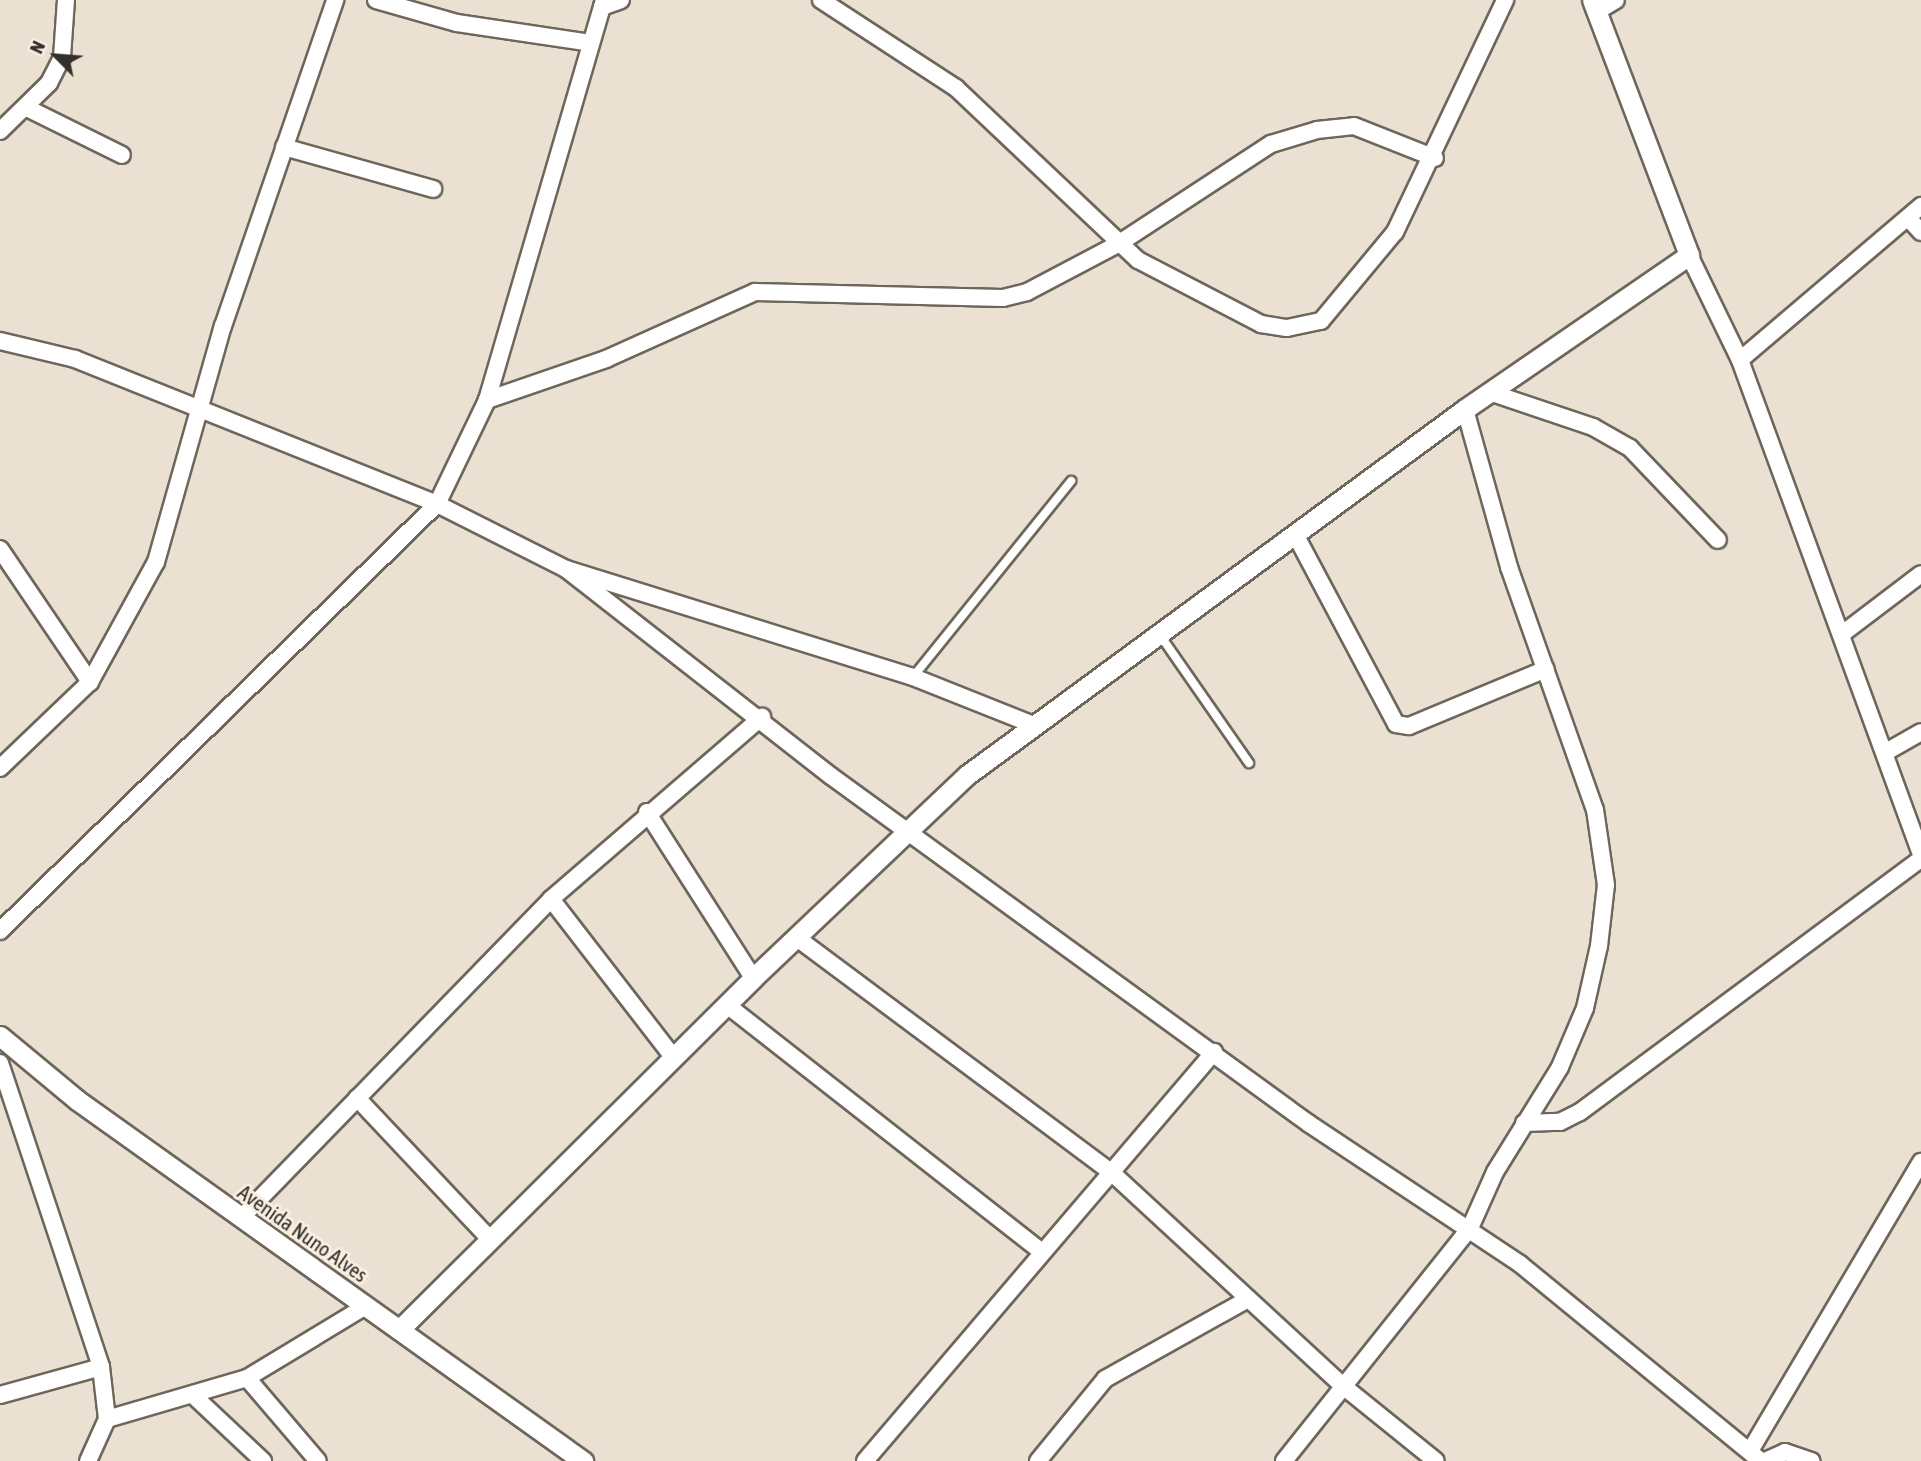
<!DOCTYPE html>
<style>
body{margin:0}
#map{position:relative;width:1921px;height:1461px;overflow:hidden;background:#eae1d3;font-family:"Asap Condensed",sans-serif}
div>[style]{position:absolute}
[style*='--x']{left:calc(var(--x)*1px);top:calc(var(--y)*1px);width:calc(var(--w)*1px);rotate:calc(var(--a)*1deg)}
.roads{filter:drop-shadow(2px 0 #6f665b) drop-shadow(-2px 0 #6f665b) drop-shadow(0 2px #6f665b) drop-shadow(0 -2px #6f665b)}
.service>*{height:8px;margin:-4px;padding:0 4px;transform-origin:4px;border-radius:4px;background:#fff}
.minor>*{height:16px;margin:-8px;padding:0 8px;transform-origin:8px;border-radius:8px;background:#fff}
.tertiary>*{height:19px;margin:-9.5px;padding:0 9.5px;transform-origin:9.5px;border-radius:9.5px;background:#fff}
span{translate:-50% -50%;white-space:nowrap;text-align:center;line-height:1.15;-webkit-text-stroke:6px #f8eee1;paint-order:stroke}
.street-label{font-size:21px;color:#332f2a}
.north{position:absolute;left:21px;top:21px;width:70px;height:70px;-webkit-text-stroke:5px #f8eee1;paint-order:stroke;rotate:295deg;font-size:19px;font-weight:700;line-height:28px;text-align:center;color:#332f2a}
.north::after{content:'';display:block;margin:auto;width:24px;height:32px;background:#332f2a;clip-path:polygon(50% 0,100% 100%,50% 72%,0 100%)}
</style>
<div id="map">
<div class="roads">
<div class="service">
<div style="--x:1160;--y:635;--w:156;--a:55.2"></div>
<div style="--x:913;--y:677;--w:252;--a:-51.1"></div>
</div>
<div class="minor">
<div style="--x:376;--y:0;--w:84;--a:15.9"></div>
<div style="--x:457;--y:23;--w:135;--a:8.5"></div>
<div style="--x:821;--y:0;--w:161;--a:33.1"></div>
<div style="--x:956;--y:88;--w:250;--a:43.4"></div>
<div style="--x:1138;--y:260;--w:139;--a:27.5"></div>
<div style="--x:1261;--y:324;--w:26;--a:9"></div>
<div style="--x:1287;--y:328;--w:35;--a:-12"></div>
<div style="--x:1321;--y:321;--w:116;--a:-50.3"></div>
<div style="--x:1395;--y:232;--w:257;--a:-64.6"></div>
<div style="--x:602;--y:7;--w:20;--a:-20"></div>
<div style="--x:1596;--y:12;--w:23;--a:-31"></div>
<div style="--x:25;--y:107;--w:108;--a:26.3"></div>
<div style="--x:0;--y:131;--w:69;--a:-44.4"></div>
<div style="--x:49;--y:83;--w:29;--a:-63"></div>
<div style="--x:62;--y:57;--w:57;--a:-86"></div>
<div style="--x:284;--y:147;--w:155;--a:15.7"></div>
<div style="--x:1908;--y:218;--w:19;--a:47"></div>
<div style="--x:1689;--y:255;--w:117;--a:64.1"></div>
<div style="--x:1740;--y:360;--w:526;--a:69.88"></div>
<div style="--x:0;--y:341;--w:77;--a:13.5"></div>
<div style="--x:75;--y:359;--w:390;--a:21.8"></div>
<div style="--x:437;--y:504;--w:144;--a:26.7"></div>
<div style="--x:566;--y:569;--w:363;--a:17.3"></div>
<div style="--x:913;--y:677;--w:127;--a:21.7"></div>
<div style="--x:1740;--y:360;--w:238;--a:-40.4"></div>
<div style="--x:1492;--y:393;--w:107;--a:18.6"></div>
<div style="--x:1593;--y:427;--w:43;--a:29.6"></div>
<div style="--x:1630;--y:448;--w:127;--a:46.3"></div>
<div style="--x:487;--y:400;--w:126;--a:-19"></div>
<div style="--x:606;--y:359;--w:163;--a:-24.2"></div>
<div style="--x:755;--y:292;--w:248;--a:1.4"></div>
<div style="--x:1003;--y:298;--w:25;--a:-14"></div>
<div style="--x:1027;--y:292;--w:103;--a:-27.8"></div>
<div style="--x:1118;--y:244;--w:183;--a:-33.2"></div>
<div style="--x:1271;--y:144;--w:48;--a:-16.9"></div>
<div style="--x:1317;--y:130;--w:37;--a:-6"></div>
<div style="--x:1354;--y:126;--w:87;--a:21.6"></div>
<div style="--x:1295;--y:534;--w:215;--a:62"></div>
<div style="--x:1396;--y:724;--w:13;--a:9"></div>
<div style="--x:1409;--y:726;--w:148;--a:-22.6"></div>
<div style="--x:0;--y:549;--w:161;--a:55.9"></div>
<div style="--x:566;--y:569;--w:336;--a:38"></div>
<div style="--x:831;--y:776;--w:590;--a:36.03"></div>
<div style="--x:1308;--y:1123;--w:255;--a:33.6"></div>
<div style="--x:1520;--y:1264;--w:311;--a:39.3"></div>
<div style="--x:1842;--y:634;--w:99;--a:-37.2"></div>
<div style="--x:1886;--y:752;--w:40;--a:-29.7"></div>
<div style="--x:0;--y:768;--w:124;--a:-43.7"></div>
<div style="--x:90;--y:682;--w:137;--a:-61.2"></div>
<div style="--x:156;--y:562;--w:245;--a:-74.2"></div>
<div style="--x:223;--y:326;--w:345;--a:-71"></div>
<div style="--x:647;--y:812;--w:197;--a:57.4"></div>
<div style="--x:551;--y:899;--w:200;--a:52.3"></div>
<div style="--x:0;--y:931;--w:611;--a:-44.34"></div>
<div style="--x:437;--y:504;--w:115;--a:-64.3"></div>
<div style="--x:487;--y:400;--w:417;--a:-73.7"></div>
<div style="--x:797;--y:938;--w:390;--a:36.7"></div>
<div style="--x:1110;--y:1171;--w:317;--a:42.7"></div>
<div style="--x:1343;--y:1386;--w:119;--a:38.9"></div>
<div style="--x:727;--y:1005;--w:400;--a:38.1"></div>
<div style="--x:0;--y:1063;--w:320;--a:71.6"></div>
<div style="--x:101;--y:1367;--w:52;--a:83.4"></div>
<div style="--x:107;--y:1419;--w:46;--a:114.3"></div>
<div style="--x:357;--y:1098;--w:192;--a:46.7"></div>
<div style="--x:1524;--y:1123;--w:36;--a:-2"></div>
<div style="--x:1560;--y:1122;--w:22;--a:-27"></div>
<div style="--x:1580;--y:1112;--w:425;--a:-36.6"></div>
<div style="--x:241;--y:1218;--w:445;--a:-45.8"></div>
<div style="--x:551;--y:899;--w:279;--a:-40.8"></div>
<div style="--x:247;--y:1378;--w:109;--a:49.5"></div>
<div style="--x:0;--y:1395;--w:105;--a:-15.5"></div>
<div style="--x:196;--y:1398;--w:92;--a:43.2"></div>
<div style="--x:107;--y:1419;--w:146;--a:-16.3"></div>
<div style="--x:247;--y:1378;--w:139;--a:-31.2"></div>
<div style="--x:1750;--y:1451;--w:336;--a:-59.4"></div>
<div style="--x:865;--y:1461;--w:538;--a:-49.53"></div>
<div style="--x:1038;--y:1461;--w:106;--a:-50.7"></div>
<div style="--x:1105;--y:1379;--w:164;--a:-29.2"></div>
<div style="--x:1284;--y:1461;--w:298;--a:-51.4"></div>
<div style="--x:1470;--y:1228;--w:61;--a:-65.9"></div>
<div style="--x:1495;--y:1172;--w:123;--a:-58.2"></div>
<div style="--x:1560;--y:1067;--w:64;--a:-67"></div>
<div style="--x:1585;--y:1008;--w:64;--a:-77.3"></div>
<div style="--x:1599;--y:946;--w:61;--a:-83.5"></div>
<div style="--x:1606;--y:885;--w:76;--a:-98.3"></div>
<div style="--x:1595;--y:810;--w:258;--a:-109.5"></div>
<div style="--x:1509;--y:567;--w:164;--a:-105.6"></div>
<div style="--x:1765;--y:1461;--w:22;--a:-24"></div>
<div style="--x:1785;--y:1452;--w:28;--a:19"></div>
</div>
<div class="tertiary">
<div style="--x:0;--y:1036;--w:100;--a:39.7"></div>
<div style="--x:77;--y:1100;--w:622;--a:35.51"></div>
<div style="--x:400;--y:1329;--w:498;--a:-44.8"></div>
<div style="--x:753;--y:978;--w:295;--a:-43.5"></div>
<div style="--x:967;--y:775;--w:618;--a:-36.31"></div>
<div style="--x:1465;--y:409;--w:272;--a:-34.5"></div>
<div style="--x:1689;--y:255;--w:273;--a:-110.8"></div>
</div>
</div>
<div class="street-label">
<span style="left:303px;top:1233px;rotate:35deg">Avenida Nuno Alves</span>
</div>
<div class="north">N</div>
</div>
